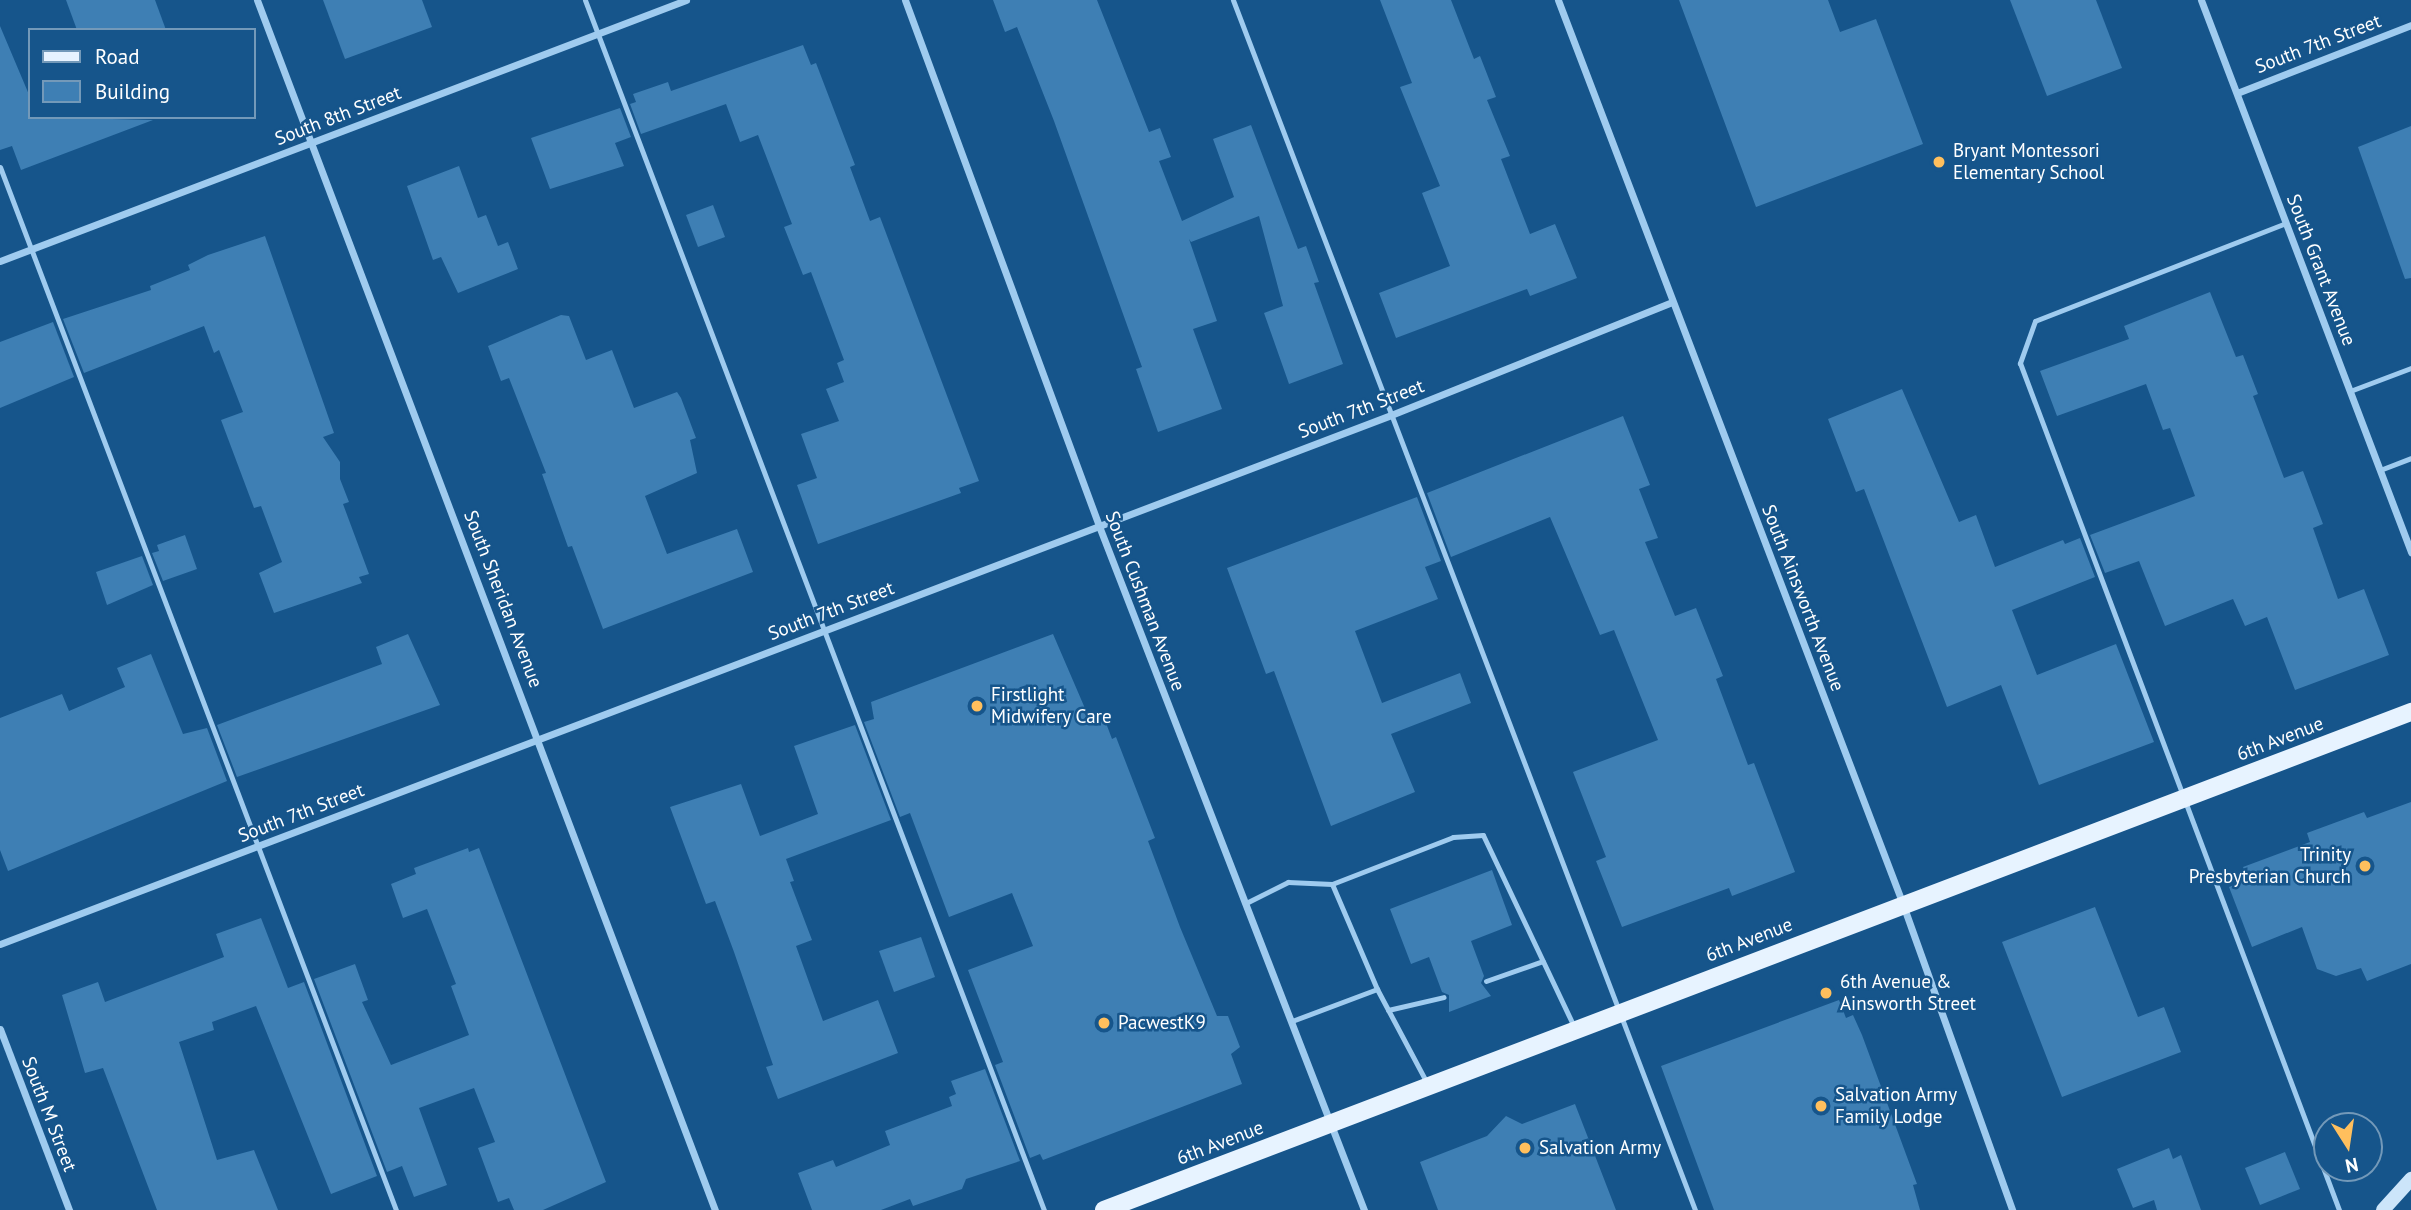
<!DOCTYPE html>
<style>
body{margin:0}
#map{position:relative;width:2411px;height:1210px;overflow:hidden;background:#16558b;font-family:"PT Sans",sans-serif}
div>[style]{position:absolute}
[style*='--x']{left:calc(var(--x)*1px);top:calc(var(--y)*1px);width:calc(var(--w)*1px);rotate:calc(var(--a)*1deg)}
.building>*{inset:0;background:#3e7fb4}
.lane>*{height:5px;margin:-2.5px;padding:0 2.5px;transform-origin:2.5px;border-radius:2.5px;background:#9fcbef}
.street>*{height:7px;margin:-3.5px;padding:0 3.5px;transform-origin:3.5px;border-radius:3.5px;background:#9fcbef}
.secondary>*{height:14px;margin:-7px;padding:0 7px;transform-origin:7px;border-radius:7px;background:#cce5fa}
.primary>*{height:18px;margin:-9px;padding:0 9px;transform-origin:9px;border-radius:9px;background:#e7f3ff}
.dots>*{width:19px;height:19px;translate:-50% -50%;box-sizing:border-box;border:4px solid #16558b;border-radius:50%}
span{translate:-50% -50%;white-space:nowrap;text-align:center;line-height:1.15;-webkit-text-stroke:5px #16558b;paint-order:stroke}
.street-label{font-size:19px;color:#fff}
.poi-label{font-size:19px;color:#fff}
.left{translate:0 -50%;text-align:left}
.right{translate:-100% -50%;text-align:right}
.legend{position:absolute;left:28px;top:28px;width:228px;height:91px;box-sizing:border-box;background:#16558b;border:2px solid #7399b9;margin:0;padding:9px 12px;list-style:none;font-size:21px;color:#fff}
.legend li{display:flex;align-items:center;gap:14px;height:35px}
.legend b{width:35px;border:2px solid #7399b9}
.north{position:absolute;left:2313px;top:1112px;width:70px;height:70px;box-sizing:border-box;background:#16558b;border:2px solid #7399b9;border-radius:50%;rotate:168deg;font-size:19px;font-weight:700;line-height:28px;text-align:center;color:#fff}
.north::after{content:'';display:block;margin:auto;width:24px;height:32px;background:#ffbf5d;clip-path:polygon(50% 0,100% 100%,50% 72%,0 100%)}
</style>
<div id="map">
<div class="building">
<div style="clip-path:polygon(66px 0,155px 0,166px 30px,77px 30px)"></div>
<div style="clip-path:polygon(323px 0,422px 0,432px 27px,345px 59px)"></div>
<div style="clip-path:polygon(993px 0,1097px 0,1149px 132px,1160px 128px,1171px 157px,1159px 161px,1182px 221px,1234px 197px,1213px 139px,1251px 125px,1298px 249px,1306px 246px,1319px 282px,1314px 283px,1343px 364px,1289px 384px,1264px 313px,1283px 306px,1259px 216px,1191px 242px,1189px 239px,1217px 321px,1193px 329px,1222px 409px,1158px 432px,1136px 369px,1142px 367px,1054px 121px,1017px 27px,1005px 32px)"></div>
<div style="clip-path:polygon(1380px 0,1451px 0,1474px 59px,1480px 56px,1496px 97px,1487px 100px,1510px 156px,1501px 159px,1530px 234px,1555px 224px,1577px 278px,1530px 296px,1527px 289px,1396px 338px,1379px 293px,1450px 266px,1422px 193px,1440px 186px,1400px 87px,1412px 83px)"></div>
<div style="clip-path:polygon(1679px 0,1828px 0,1840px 32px,1876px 19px,1923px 144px,1756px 207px)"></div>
<div style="clip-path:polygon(2010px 0,2096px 0,2122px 68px,2047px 96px)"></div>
<div style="clip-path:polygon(0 26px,30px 97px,30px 117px,153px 120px,21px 170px,12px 146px,0 150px)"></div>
<div style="clip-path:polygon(803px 45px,811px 65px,816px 63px,855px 165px,850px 167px,870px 221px,880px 217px,979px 481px,959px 488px,961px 493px,818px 544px,797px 485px,817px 478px,801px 434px,839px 421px,826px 389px,844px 382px,837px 363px,844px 360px,811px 272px,803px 275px,784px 227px,792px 224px,758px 135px,740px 142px,726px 104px,641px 134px,630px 104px,636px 102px,633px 94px,668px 82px,671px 91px)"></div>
<div style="clip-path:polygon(620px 108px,631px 137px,615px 143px,624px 166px,550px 189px,531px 138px)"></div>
<div style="clip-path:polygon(2411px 126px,2411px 278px,2405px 279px,2358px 147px)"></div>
<div style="clip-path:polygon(459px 166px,478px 218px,486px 215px,498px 246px,508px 242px,518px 269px,458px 293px,441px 257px,433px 260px,407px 186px)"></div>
<div style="clip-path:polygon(713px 205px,725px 237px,698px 247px,686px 215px)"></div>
<div style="clip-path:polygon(265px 236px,334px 433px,323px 437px,340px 462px,340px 479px,349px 502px,343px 504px,369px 574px,359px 577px,362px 583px,274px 613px,259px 573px,282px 562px,261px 506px,254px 508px,221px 420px,243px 412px,219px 350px,214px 353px,204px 326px,84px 373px,63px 319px,151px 290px,150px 286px,190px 270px,188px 265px,208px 255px)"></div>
<div style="clip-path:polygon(2210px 292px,2236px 357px,2243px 355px,2258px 394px,2253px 396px,2284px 478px,2303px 471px,2323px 524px,2313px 528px,2338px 599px,2364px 589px,2389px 655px,2295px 690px,2267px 617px,2245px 626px,2233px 599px,2165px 626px,2139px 561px,2105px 573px,2090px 535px,2195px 496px,2170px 428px,2163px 430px,2146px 384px,2057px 416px,2040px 371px,2129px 339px,2124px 326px)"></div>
<div style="clip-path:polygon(561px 315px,569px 316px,586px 360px,612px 350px,634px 408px,677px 392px,681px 398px,696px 438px,690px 440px,697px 473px,645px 496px,667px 554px,737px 529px,753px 572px,603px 629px,572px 546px,568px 547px,542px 474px,546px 473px,509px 378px,501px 381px,488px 346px)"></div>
<div style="clip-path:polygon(53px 322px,74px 377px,0 408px,0 342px)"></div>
<div style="clip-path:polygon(1902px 389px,1959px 522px,1976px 515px,1995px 567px,2063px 540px,2065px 544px,2080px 538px,2095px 577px,2012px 610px,2037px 675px,2116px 644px,2154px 742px,2039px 785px,2001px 685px,1947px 707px,1864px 489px,1856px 492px,1828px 419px)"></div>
<div style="clip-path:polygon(1623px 416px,1650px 485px,1639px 489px,1658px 538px,1645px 542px,1675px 616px,1696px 608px,1723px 676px,1716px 679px,1748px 765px,1754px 763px,1795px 872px,1732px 896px,1729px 888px,1622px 927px,1596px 861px,1606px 857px,1573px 772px,1658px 740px,1614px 630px,1600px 635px,1550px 517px,1451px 557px,1427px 493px)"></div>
<div style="clip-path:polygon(1417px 497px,1441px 561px,1425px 567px,1438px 599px,1355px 631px,1382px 703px,1460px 673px,1471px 703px,1391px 734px,1415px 792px,1331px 826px,1274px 671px,1266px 674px,1227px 568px)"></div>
<div style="clip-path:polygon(185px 535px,197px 569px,163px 581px,152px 553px,159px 551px,157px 545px)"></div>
<div style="clip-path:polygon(142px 556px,153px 585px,107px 605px,96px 572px)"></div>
<div style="clip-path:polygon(408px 634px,440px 705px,237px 777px,217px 725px,382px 664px,376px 647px)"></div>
<div style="clip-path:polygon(1053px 634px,1090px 720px,1103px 715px,1112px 739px,1116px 737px,1155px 838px,1148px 841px,1180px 927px,1217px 1016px,1228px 1016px,1240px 1047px,1231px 1054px,1242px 1084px,1043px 1160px,1040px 1154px,1030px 1158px,995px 1065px,1003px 1062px,968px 970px,1033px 946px,1012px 893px,949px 917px,910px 813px,900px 817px,864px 722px,874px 719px,871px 702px)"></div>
<div style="clip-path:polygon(151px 654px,183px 734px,207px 728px,227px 781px,8px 871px,0 850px,0 718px,62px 694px,69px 711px,125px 687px,117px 668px)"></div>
<div style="clip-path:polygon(855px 725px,891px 820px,786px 859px,794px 881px,790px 882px,812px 940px,796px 946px,823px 1021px,878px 1000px,898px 1053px,778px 1099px,766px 1067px,773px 1065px,734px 952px,715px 901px,706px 904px,670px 807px,741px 784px,760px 836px,818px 814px,794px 746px)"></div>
<div style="clip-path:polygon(2411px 802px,2411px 964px,2367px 981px,2361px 968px,2336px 976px,2317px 969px,2302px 927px,2252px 947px,2229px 887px,2248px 880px,2243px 867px,2310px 842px,2307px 833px,2364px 812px,2367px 818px)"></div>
<div style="clip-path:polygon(468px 848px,469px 852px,479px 848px,606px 1182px,543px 1210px,514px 1210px,509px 1198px,498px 1202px,478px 1148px,495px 1142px,474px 1088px,419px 1108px,447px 1185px,414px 1197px,402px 1166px,387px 1172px,314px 979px,355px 964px,368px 1000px,362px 1002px,391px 1065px,469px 1035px,451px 986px,456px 984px,427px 909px,403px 918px,391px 884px,416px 874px,414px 868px)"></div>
<div style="clip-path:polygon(1492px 870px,1512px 925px,1471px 941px,1484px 976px,1481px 983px,1491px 996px,1449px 1012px,1449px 995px,1442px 992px,1429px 957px,1411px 964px,1390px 909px)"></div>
<div style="clip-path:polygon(2095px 907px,2138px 1017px,2164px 1007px,2181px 1052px,2062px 1097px,2002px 942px)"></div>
<div style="clip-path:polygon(261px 918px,288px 988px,304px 982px,377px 1176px,331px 1194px,256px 1006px,212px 1022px,214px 1030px,179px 1042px,217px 1160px,254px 1150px,278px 1210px,157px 1210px,103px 1068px,85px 1073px,62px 995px,98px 982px,105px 1002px,224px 957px,216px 934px)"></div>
<div style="clip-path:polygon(921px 937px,935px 977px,894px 992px,879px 951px)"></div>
<div style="clip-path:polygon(1839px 1000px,1846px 1018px,1853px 1015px,1862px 1035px,1917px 1184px,1913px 1185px,1920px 1210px,1714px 1210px,1661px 1066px)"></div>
<div style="clip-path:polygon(985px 1069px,1020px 1161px,966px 1179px,962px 1189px,913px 1206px,910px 1199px,881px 1210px,812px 1210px,798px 1173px,833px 1160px,836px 1167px,890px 1145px,885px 1131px,952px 1106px,949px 1097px,956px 1094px,951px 1081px)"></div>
<div style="clip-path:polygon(1575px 1104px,1616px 1210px,1438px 1210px,1420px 1162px,1487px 1136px,1506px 1116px,1522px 1124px)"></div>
<div style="clip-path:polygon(2169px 1148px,2173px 1159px,2181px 1155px,2201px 1210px,2157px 1210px,2154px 1200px,2133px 1208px,2117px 1169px)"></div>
<div style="clip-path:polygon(2285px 1152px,2300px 1189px,2260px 1205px,2245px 1168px)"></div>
</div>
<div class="lane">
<div style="--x:585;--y:0;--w:1294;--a:69.23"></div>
<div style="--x:1233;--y:0;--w:1295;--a:69.1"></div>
<div style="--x:0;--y:167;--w:1116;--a:69.21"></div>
<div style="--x:2286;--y:223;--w:269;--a:158.7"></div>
<div style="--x:2035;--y:321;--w:45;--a:109.7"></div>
<div style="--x:2020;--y:363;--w:905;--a:69.36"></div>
<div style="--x:2350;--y:391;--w:65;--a:-20.7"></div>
<div style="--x:2380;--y:470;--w:33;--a:-21"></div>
<div style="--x:1332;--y:884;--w:114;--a:66.8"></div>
<div style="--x:1246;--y:903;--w:47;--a:-26.6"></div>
<div style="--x:1288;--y:882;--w:44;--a:2.6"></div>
<div style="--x:1332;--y:884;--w:130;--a:-21.2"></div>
<div style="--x:1453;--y:837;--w:30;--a:-4"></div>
<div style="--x:1483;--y:835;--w:212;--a:64.6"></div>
<div style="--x:1486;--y:981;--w:60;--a:-19.3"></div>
<div style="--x:1388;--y:1010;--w:57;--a:-13.1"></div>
<div style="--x:1292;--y:1021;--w:91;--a:-20.6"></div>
<div style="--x:1377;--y:989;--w:106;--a:62"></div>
</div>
<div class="street">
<div style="--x:257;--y:0;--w:1294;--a:69.27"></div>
<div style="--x:905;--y:0;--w:561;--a:69.75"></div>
<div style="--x:1099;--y:526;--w:734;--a:68.82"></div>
<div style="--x:1558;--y:0;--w:965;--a:69.12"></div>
<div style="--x:1902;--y:902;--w:327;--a:70.3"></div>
<div style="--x:2201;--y:0;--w:591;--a:69.17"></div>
<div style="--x:2237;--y:93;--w:187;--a:-21.3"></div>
<div style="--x:0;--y:261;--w:734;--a:-20.83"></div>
<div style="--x:0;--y:944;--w:1488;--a:-20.82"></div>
<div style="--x:1391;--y:415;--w:303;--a:-21.9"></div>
<div style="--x:0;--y:1029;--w:194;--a:69.1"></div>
</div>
<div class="secondary">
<div style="--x:2383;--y:1210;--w:42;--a:-47.9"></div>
</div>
<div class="primary">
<div style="--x:1104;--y:1210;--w:1399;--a:-20.86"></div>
</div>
<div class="dots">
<div style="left:1939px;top:162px;background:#ffbf5d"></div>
<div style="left:977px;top:706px;background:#ffbf5d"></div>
<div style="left:2365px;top:866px;background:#ffbf5d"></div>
<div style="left:1826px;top:993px;background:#ffbf5d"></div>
<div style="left:1104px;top:1023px;background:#ffbf5d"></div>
<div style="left:1821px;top:1106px;background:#ffbf5d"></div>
<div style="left:1525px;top:1148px;background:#ffbf5d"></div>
</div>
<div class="street-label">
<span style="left:2318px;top:44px;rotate:-21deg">South 7th Street</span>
<span style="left:338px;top:116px;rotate:-21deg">South 8th Street</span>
<span style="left:2321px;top:270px;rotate:69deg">South Grant Avenue</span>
<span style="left:1361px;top:409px;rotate:-21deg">South 7th Street</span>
<span style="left:1803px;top:598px;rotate:69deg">South Ainsworth Avenue</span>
<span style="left:503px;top:599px;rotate:69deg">South Sheridan Avenue</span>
<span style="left:1145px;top:601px;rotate:69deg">South Cushman Avenue</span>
<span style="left:831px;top:611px;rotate:-21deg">South 7th Street</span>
<span style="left:2280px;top:739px;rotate:-21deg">6th Avenue</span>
<span style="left:301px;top:813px;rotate:-21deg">South 7th Street</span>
<span style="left:1749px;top:940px;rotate:-21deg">6th Avenue</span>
<span style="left:49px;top:1114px;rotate:69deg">South M Street</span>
<span style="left:1220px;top:1143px;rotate:-21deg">6th Avenue</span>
</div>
<div class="poi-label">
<span class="left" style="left:1953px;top:162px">Bryant Montessori<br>Elementary School</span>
<span class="left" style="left:991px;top:706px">Firstlight<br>Midwifery Care</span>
<span class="right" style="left:2351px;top:866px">Trinity<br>Presbyterian Church</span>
<span class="left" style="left:1840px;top:993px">6th Avenue &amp;<br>Ainsworth Street</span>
<span class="left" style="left:1118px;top:1023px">PacwestK9</span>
<span class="left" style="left:1835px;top:1106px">Salvation Army<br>Family Lodge</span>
<span class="left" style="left:1539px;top:1148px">Salvation Army</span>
</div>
<ul class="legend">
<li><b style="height:9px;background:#e7f3ff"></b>Road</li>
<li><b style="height:19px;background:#3e7fb4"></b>Building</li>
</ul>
<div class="north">N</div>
</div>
